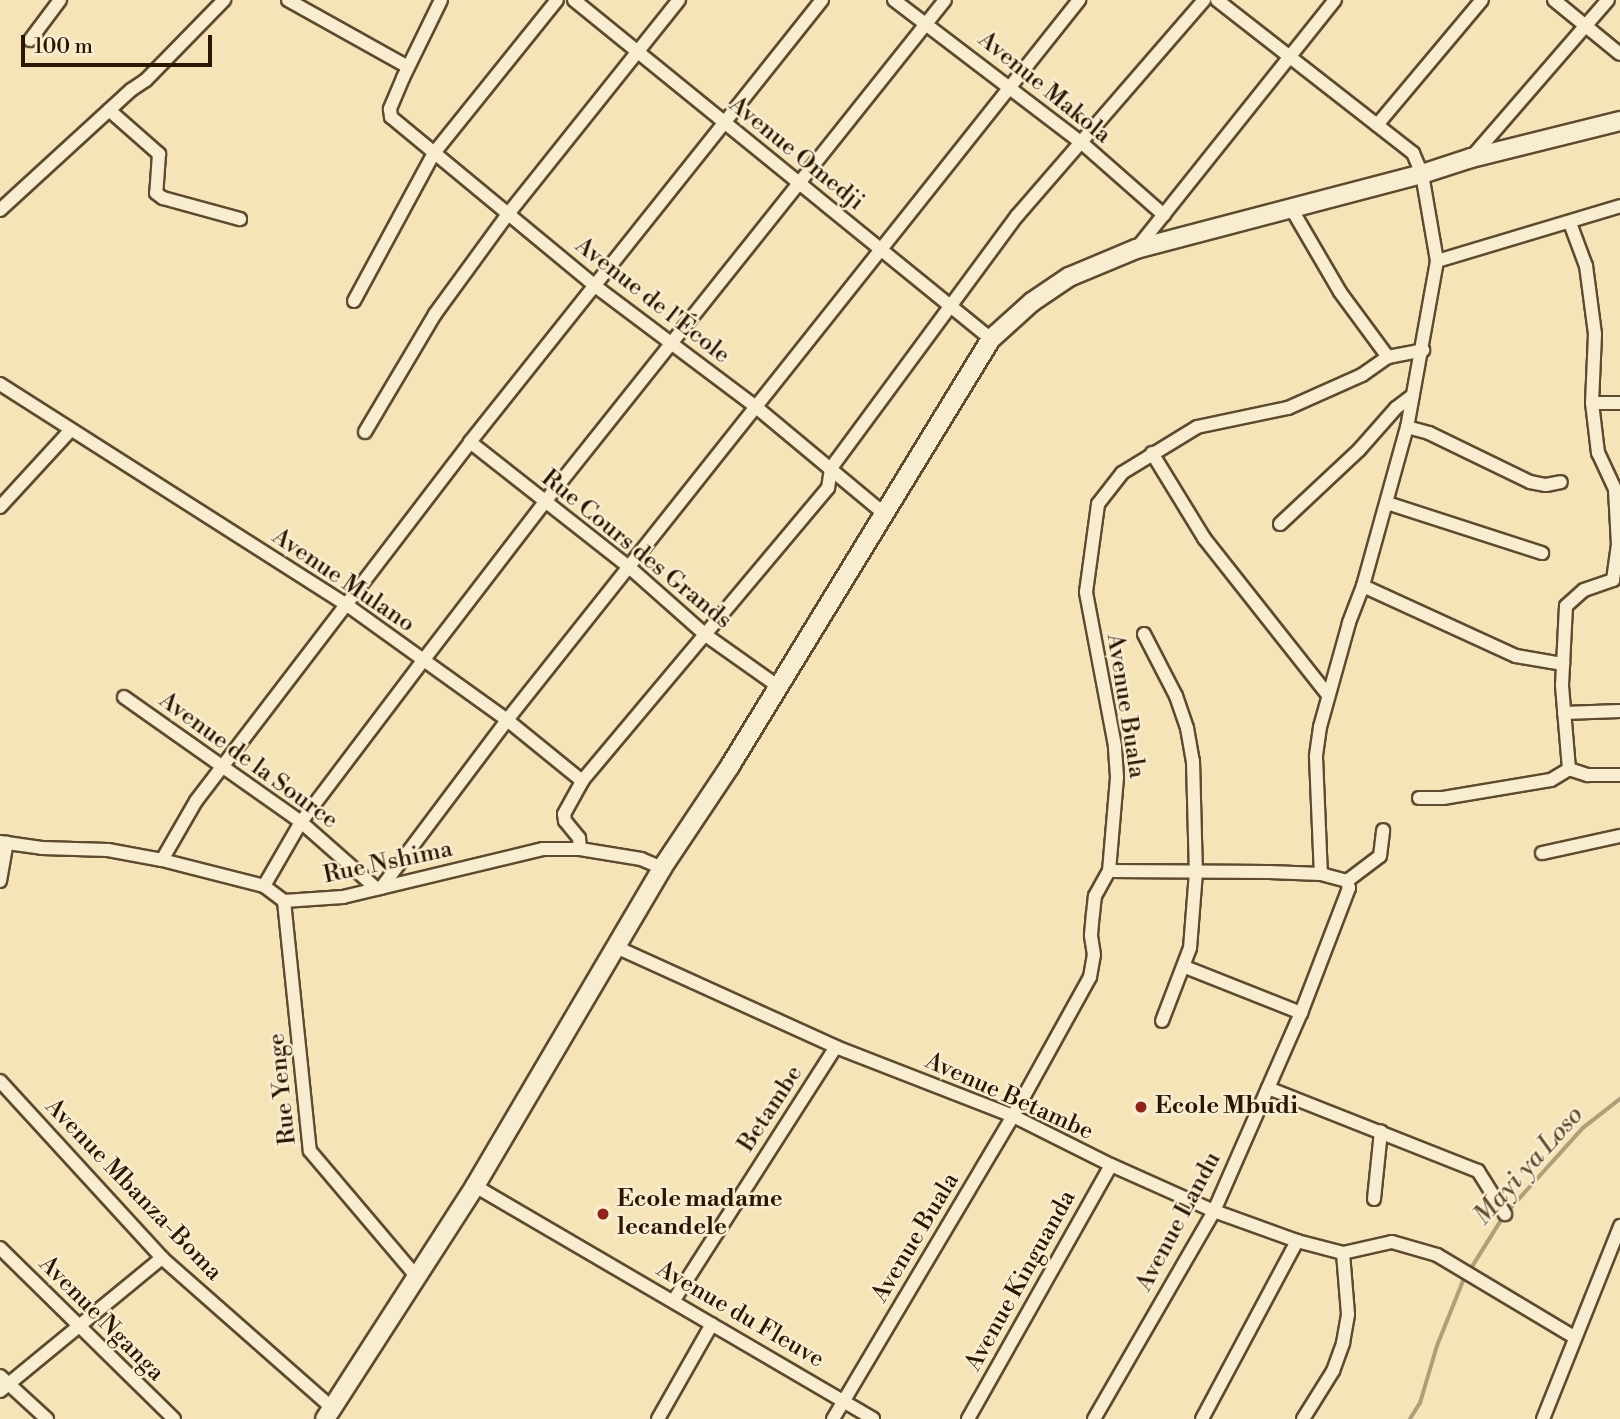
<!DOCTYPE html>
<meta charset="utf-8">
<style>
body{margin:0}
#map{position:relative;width:1620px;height:1419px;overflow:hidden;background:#f5e4b8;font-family:"Libre Bodoni",serif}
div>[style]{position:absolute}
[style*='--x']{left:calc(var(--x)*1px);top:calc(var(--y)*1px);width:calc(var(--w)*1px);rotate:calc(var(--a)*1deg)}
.stream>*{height:3.5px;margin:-1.75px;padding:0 1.75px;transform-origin:1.75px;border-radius:1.75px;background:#b09e7a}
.roads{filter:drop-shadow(2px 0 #5d4a2f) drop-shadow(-2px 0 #5d4a2f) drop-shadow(0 2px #5d4a2f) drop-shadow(0 -2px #5d4a2f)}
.street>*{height:12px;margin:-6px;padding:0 6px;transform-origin:6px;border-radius:6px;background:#f8edd1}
.secondary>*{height:18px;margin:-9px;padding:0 9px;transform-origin:9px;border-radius:9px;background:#f8edd1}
.dots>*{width:19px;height:19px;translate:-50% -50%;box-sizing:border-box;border:4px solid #f8edd1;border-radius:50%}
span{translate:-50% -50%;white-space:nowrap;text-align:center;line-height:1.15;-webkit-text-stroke:5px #f8edd1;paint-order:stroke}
.street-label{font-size:24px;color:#2a1601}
.poi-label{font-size:24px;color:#2a1601;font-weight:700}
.left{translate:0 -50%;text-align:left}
.water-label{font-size:26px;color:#604c31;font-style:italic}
.scale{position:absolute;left:21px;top:35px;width:191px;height:32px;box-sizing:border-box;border:4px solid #2a1601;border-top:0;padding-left:9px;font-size:21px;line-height:24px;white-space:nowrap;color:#2a1601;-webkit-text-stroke:5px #f8edd1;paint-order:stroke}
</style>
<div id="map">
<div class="stream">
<div style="--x:1508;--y:1211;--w:112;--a:-47.9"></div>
<div style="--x:1583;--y:1128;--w:47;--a:-38.1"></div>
<div style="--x:1470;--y:1270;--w:62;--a:-58.1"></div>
<div style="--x:1410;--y:1419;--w:19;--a:-58"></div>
<div style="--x:1420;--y:1403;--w:59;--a:-73.4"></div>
<div style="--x:1437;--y:1346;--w:75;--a:-68.2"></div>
</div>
<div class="roads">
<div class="street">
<div style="--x:288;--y:0;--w:137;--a:29.2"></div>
<div style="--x:441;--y:0;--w:87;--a:116"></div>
<div style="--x:403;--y:78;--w:34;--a:113"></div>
<div style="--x:390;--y:109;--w:8;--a:83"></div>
<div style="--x:391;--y:117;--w:265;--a:39.6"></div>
<div style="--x:595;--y:286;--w:201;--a:36.9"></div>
<div style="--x:756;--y:407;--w:165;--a:39.8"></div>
<div style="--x:574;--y:0;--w:537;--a:39.11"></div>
<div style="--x:894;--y:0;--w:236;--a:37.3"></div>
<div style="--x:1082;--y:143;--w:109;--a:41.3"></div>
<div style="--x:1217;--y:0;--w:249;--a:38"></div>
<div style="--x:1413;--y:153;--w:23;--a:67"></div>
<div style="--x:1422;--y:174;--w:88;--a:80.2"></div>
<div style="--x:1437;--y:261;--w:169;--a:100.2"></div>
<div style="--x:1407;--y:427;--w:165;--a:105.5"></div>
<div style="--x:1363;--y:586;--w:40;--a:111"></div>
<div style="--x:1349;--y:623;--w:108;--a:105.6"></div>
<div style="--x:1320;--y:727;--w:30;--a:98"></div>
<div style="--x:1316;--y:757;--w:117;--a:87.6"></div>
<div style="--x:1554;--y:0;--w:85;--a:39.3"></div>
<div style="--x:30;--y:40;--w:50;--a:-53.1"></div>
<div style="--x:109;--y:110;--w:67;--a:41.3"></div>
<div style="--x:159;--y:154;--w:39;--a:94"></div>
<div style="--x:156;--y:193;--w:9;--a:36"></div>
<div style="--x:163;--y:198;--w:80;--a:15.3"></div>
<div style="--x:1377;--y:125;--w:163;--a:-50"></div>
<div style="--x:1471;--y:158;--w:209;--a:-49.1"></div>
<div style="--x:1291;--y:208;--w:97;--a:59.7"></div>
<div style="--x:1340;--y:292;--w:81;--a:53.6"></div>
<div style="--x:0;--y:210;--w:178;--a:-42.5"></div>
<div style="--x:131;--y:90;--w:18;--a:-34"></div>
<div style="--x:146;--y:80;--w:112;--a:-45.7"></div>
<div style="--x:1137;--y:248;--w:317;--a:-51.4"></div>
<div style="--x:1437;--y:261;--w:191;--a:-16.7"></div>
<div style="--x:354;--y:301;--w:168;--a:-61.6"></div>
<div style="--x:434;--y:153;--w:196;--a:-51.2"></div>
<div style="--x:0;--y:384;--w:411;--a:32.5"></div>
<div style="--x:347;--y:605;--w:197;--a:35.7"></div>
<div style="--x:507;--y:720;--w:97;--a:39.1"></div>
<div style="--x:1592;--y:403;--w:28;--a:0"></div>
<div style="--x:1407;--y:427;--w:23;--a:15"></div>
<div style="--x:1429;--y:433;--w:112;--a:25.9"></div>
<div style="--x:1530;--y:482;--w:16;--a:11"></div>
<div style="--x:1546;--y:485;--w:15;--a:-11"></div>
<div style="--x:365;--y:432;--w:137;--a:-59.3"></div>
<div style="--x:435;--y:314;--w:124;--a:-53.9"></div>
<div style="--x:508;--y:214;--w:274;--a:-51.4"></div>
<div style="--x:470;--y:442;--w:202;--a:38.2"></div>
<div style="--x:629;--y:567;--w:104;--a:41.5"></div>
<div style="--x:707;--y:636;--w:88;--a:35.3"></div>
<div style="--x:1152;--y:453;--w:100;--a:58.5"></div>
<div style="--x:1204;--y:538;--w:200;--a:51.7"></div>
<div style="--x:1387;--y:503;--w:163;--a:17.9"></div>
<div style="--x:0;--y:507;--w:103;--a:-47.4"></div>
<div style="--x:1280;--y:524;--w:108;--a:-43.1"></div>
<div style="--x:1359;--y:450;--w:56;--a:-48.6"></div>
<div style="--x:1396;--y:408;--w:21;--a:-37"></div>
<div style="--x:1363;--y:586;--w:168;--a:24.6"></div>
<div style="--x:1516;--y:656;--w:48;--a:9.7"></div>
<div style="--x:1144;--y:634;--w:70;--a:62.7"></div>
<div style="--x:1176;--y:696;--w:34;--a:71"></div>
<div style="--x:1187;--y:728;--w:34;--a:80"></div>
<div style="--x:1193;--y:761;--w:111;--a:88.5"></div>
<div style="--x:1196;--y:872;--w:76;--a:94.5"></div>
<div style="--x:1190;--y:948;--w:78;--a:111"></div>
<div style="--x:124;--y:697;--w:217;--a:35.2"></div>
<div style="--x:301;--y:822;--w:101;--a:41.4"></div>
<div style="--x:1564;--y:713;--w:56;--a:-2"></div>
<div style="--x:1569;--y:769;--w:84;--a:-94.8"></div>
<div style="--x:1562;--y:685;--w:79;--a:-87.1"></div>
<div style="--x:1566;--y:606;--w:24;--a:-42"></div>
<div style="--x:1584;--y:590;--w:31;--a:-19"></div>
<div style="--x:1613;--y:580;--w:35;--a:-82"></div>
<div style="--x:1618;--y:545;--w:56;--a:-93.1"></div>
<div style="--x:1615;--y:489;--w:40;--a:-115"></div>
<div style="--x:1598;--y:453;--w:50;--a:-96.8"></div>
<div style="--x:1592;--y:403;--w:69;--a:-87.5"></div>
<div style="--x:1595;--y:334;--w:69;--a:-97.5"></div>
<div style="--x:1586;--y:266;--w:46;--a:-110.4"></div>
<div style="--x:1569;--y:769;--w:20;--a:18"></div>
<div style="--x:1588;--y:775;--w:32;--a:0"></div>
<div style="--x:1419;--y:798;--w:24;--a:0"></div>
<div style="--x:1443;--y:798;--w:109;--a:-9.5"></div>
<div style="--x:1551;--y:780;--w:21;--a:-31"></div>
<div style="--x:0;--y:842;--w:42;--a:8.1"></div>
<div style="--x:42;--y:848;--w:66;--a:1.7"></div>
<div style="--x:108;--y:850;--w:55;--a:10.5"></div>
<div style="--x:162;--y:860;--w:105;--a:14.3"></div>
<div style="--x:264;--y:886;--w:25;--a:37"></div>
<div style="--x:284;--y:901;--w:59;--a:-3.9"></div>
<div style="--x:343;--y:897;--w:206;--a:-13.5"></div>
<div style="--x:543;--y:849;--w:37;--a:0"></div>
<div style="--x:580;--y:849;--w:62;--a:9.3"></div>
<div style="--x:641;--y:859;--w:23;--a:23"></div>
<div style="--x:580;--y:849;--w:11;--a:-95"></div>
<div style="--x:579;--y:838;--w:22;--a:-129"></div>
<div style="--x:565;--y:821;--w:7;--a:-98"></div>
<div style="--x:564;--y:814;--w:38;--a:-61"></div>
<div style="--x:582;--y:781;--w:383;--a:-50"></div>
<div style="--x:828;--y:488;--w:20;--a:-81"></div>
<div style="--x:831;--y:468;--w:313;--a:-53.6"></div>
<div style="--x:1017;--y:216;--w:286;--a:-49.1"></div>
<div style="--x:1542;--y:853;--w:80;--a:-12.3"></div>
<div style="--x:162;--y:860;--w:68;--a:-60"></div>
<div style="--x:196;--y:801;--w:452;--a:-52.6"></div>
<div style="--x:470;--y:442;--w:565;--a:-51.47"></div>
<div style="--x:1109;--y:871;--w:160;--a:0.4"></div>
<div style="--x:1269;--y:872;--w:52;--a:2.2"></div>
<div style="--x:1321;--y:874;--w:27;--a:15"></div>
<div style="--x:0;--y:881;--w:39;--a:-80"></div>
<div style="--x:1347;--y:881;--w:41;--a:-37.1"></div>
<div style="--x:1380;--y:856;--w:26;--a:-83"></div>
<div style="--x:264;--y:886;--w:74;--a:-60"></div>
<div style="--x:301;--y:822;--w:201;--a:-52.9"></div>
<div style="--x:422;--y:662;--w:200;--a:-52.5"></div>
<div style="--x:544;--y:503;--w:643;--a:-51.44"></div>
<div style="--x:381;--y:888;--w:210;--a:-53.1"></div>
<div style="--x:507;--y:720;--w:920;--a:-51.53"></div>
<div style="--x:284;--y:901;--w:251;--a:84.1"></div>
<div style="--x:310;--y:1151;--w:164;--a:49.7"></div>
<div style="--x:616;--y:947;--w:242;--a:24.4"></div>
<div style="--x:836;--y:1047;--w:190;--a:21.3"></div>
<div style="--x:1013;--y:1116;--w:110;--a:26.6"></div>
<div style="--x:1111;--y:1165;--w:113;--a:24.1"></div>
<div style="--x:1214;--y:1211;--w:88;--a:19.9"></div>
<div style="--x:1297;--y:1241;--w:48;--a:14.6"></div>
<div style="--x:1343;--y:1253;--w:50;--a:-12.7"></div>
<div style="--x:1392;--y:1242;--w:47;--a:16.1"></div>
<div style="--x:1437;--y:1255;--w:160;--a:30.9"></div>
<div style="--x:1185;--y:967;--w:125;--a:21.6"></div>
<div style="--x:0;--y:1081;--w:240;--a:47.5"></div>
<div style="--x:162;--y:1258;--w:227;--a:41.4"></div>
<div style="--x:1268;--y:1088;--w:226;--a:21.6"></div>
<div style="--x:1478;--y:1171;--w:51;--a:57.9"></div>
<div style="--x:475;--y:1186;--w:461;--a:30.3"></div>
<div style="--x:1374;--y:1199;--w:68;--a:-84.1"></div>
<div style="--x:0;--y:1248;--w:244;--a:44.5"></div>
<div style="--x:674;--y:1300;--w:300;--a:-57.4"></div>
<div style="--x:0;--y:1376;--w:64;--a:42.5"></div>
<div style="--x:0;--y:1391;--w:210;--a:-39.4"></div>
<div style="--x:658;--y:1419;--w:109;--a:-60.4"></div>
<div style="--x:833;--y:1419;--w:352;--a:-59.3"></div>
<div style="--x:1013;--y:1116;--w:159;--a:-61"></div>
<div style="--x:1090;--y:977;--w:22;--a:-80"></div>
<div style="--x:1094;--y:955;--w:20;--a:-99"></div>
<div style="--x:1091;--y:935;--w:21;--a:-85"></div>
<div style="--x:1093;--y:914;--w:18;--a:-84"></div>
<div style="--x:1095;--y:896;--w:29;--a:-61"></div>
<div style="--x:1109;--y:871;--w:94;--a:-85.1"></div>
<div style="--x:1117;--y:777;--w:31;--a:-94"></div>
<div style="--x:1115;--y:746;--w:157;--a:-100.7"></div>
<div style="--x:1086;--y:592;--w:89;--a:-82.2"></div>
<div style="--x:1098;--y:504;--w:39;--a:-52"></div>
<div style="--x:1122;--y:473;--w:88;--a:-31.5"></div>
<div style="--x:1197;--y:427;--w:93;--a:-11.8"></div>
<div style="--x:1288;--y:408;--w:81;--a:-24"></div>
<div style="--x:1362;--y:375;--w:32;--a:-35"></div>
<div style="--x:1388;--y:357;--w:36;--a:-11"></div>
<div style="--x:968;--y:1419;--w:291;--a:-60.6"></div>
<div style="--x:1094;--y:1419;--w:240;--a:-60"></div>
<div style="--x:1214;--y:1211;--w:216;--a:-66.3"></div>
<div style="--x:1301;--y:1013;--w:134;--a:-69"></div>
<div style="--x:1349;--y:888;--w:7;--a:-106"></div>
<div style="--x:1202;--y:1419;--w:202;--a:-61.9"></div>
<div style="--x:1303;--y:1419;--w:57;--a:-58"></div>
<div style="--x:1333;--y:1371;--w:30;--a:-70"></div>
<div style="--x:1343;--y:1343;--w:29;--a:-80"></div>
<div style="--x:1348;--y:1314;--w:61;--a:-94.7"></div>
<div style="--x:1543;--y:1419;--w:208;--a:-68.2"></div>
</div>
<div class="secondary">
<div style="--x:325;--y:1419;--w:277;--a:-57.2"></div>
<div style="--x:475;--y:1186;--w:369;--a:-59.5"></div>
<div style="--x:662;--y:868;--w:123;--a:-56.3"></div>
<div style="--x:730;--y:766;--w:500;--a:-58.57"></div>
<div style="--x:991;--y:339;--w:55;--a:-42.1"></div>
<div style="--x:1032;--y:302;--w:45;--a:-34"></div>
<div style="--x:1069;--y:277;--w:73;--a:-22.7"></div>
<div style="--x:1136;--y:249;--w:296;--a:-14.7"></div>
<div style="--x:1422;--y:174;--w:52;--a:-18.1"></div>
<div style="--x:1471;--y:158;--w:154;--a:-13.9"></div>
</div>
</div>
<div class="dots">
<div style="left:1141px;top:1107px;background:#8f2418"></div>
<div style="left:603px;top:1214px;background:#8f2418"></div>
</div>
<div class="street-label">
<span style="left:1044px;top:88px;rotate:39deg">Avenue Makola</span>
<span style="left:796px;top:154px;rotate:39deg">Avenue Omedji</span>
<span style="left:652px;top:301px;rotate:38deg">Avenue de l'École</span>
<span style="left:636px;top:550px;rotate:39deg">Rue Cours des Grands</span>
<span style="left:343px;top:581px;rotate:34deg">Avenue Mulano</span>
<span style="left:1125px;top:706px;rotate:81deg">Avenue Buala</span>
<span style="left:248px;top:761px;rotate:36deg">Avenue de la Source</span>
<span style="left:388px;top:863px;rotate:-12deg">Rue Nshima</span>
<span style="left:283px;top:1089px;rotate:-96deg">Rue Yenge</span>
<span style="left:1009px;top:1097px;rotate:24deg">Avenue Betambe</span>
<span style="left:771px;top:1109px;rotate:-57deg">Betambe</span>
<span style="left:133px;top:1190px;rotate:46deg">Avenue Mbanza-Boma</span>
<span style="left:1179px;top:1222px;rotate:-62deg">Avenue Landu</span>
<span style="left:916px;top:1238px;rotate:-59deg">Avenue Buala</span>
<span style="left:1021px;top:1281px;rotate:-61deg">Avenue Kinguanda</span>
<span style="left:740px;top:1315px;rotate:30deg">Avenue du Fleuve</span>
<span style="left:101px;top:1319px;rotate:45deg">Avenue Nganga</span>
</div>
<div class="poi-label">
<span class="left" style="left:1155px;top:1107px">Ecole Mbudi</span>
<span class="left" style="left:617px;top:1214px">Ecole madame<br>lecandele</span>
</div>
<div class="water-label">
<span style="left:1529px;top:1166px;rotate:-48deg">Mayi ya Loso</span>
</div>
<div class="scale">100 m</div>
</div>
